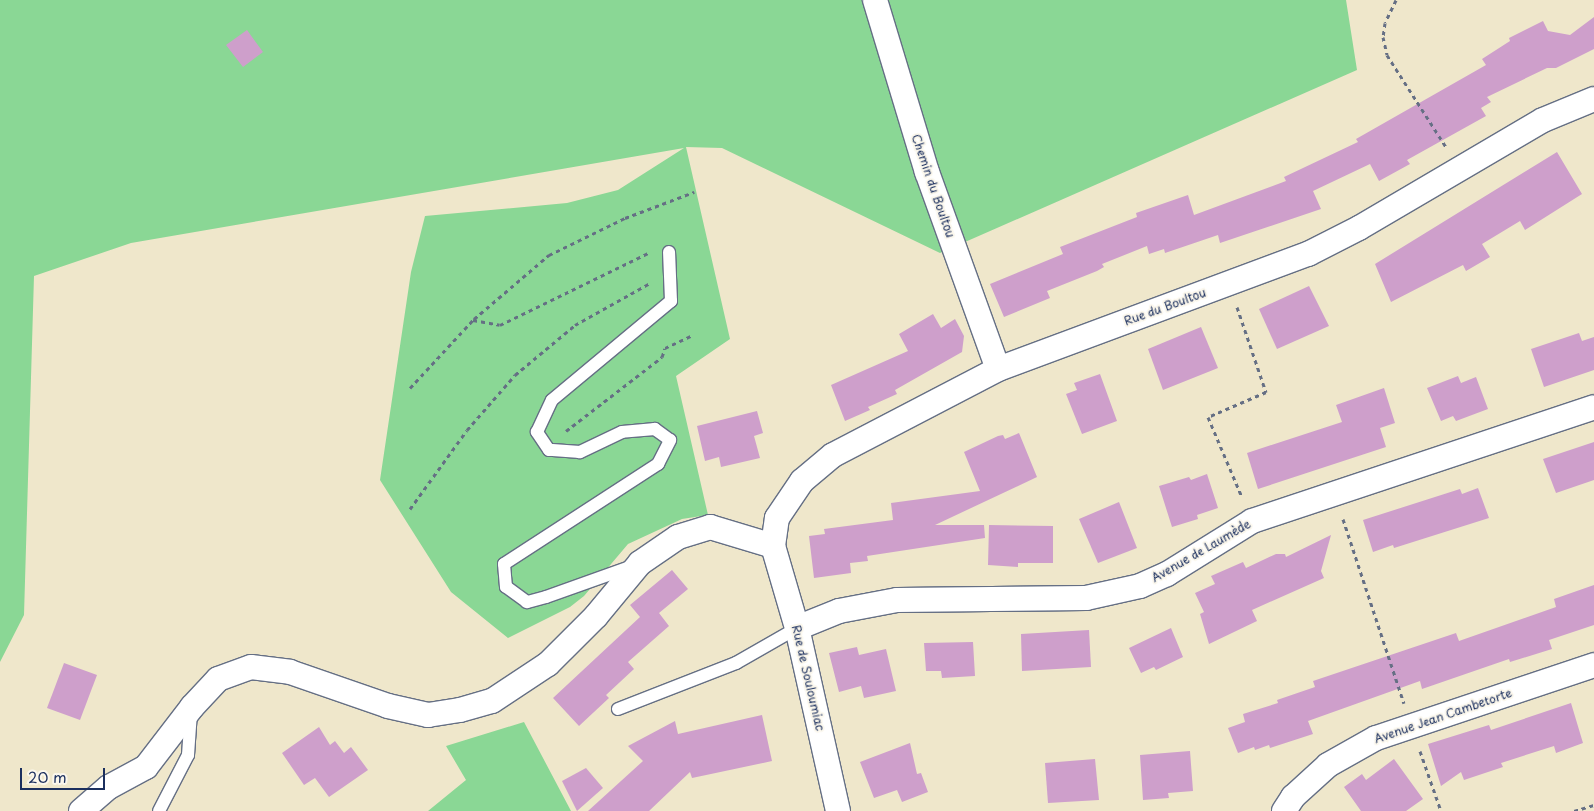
<!DOCTYPE html>
<meta charset="utf-8">
<style>
body{margin:0}
#map{position:relative;width:1594px;height:811px;overflow:hidden;background:#efe7cb;font-family:"Playpen Sans",sans-serif}
div>[style]{position:absolute}
[style*='--x']{left:calc(var(--x)*1px);top:calc(var(--y)*1px);width:calc(var(--w)*1px);rotate:calc(var(--a)*1deg)}
.green>*{inset:0;background:#8ad795}
.building>*{inset:0;background:#ce9fcb}
.path>*{height:3px;margin-top:-1.5px;transform-origin:0;background:repeating-linear-gradient(90deg,#656f84 0 4px,transparent 0 8px)}
.roads{filter:drop-shadow(1px 0 #656f84) drop-shadow(-1px 0 #656f84) drop-shadow(0 1px #656f84) drop-shadow(0 -1px #656f84)}
.service>*{height:12px;margin:-6px;padding:0 6px;transform-origin:6px;border-radius:6px;background:#fff}
.minor>*{height:24px;margin:-12px;padding:0 12px;transform-origin:12px;border-radius:12px;background:#fff}
span{translate:-50% -50%;white-space:nowrap;text-align:center;line-height:1.15;-webkit-text-stroke:4px #fbf7ec;paint-order:stroke}
.street-label{font-size:12px;color:#1b2f5e}
.scale{position:absolute;left:20px;top:768px;width:85px;height:22px;box-sizing:border-box;border:2px solid #1b2f5e;border-top:0;padding-left:6px;font-size:15px;line-height:18px;white-space:nowrap;color:#1b2f5e;-webkit-text-stroke:4px #fbf7ec;paint-order:stroke}
</style>
<div id="map">
<div class="green">
<div style="clip-path:polygon(0 0,1346px 0,1357px 70px,940px 253px,722px 148px,686px 147px,730px 339px,676px 376px,708px 515px,682px 519px,628px 544px,584px 596px,570px 607px,508px 638px,451px 592px,380px 480px,411px 272px,425px 216px,567px 203px,618px 190px,684px 148px,131px 243px,34px 276px,24px 615px,0 662px)"></div>
<div style="clip-path:polygon(524px 722px,571px 811px,428px 811px,466px 780px,446px 746px)"></div>
</div>
<div class="building">
<div style="clip-path:polygon(1594px 17px,1594px 49px,1556px 68px,1547px 68px,1487px 97px,1491px 102px,1481px 108px,1486px 116px,1407px 160px,1410px 164px,1379px 181px,1370px 164px,1313px 191px,1321px 209px,1220px 243px,1218px 235px,1165px 253px,1164px 249px,1149px 254px,1147px 246px,1102px 264px,1104px 267px,1097px 271px,1047px 291px,1050px 298px,1004px 317px,990px 284px,1063px 254px,1060px 247px,1137px 217px,1136px 213px,1188px 195px,1194px 215px,1286px 181px,1284px 177px,1358px 142px,1356px 139px,1486px 65px,1482px 59px,1510px 41px,1509px 38px,1543px 21px,1548px 31px,1570px 35px)"></div>
<div style="clip-path:polygon(247px 30px,263px 52px,243px 67px,226px 45px)"></div>
<div style="clip-path:polygon(1557px 152px,1582px 194px,1525px 230px,1520px 221px,1482px 244px,1490px 257px,1466px 271px,1463px 265px,1391px 302px,1375px 264px)"></div>
<div style="clip-path:polygon(1309px 286px,1329px 326px,1277px 349px,1259px 309px)"></div>
<div style="clip-path:polygon(933px 314px,941px 328px,955px 319px,964px 336px,962px 352px,895px 390px,897px 394px,868px 407px,870px 410px,845px 421px,831px 385px,908px 351px,899px 334px)"></div>
<div style="clip-path:polygon(1201px 327px,1218px 368px,1163px 390px,1148px 349px)"></div>
<div style="clip-path:polygon(1579px 333px,1582px 341px,1594px 337px,1594px 370px,1544px 387px,1531px 349px)"></div>
<div style="clip-path:polygon(1100px 374px,1117px 421px,1082px 434px,1066px 394px,1077px 390px,1074px 383px)"></div>
<div style="clip-path:polygon(1458px 376px,1461px 383px,1476px 377px,1488px 409px,1456px 421px,1453px 416px,1441px 421px,1427px 388px)"></div>
<div style="clip-path:polygon(1384px 388px,1395px 423px,1380px 428px,1386px 447px,1258px 489px,1247px 453px,1342px 422px,1336px 405px)"></div>
<div style="clip-path:polygon(757px 411px,763px 433px,754px 436px,760px 458px,721px 467px,719px 457px,705px 461px,697px 426px)"></div>
<div style="clip-path:polygon(1019px 433px,1037px 477px,935px 525px,984px 525px,985px 538px,867px 556px,868px 561px,850px 563px,851px 573px,814px 578px,809px 536px,825px 534px,824px 529px,893px 520px,891px 503px,980px 491px,964px 452px,998px 436px,1003px 435px,1005px 439px)"></div>
<div style="clip-path:polygon(1594px 442px,1594px 480px,1556px 493px,1543px 459px)"></div>
<div style="clip-path:polygon(1207px 474px,1218px 508px,1197px 515px,1198px 519px,1172px 527px,1159px 486px,1189px 477px,1191px 480px)"></div>
<div style="clip-path:polygon(1478px 488px,1489px 518px,1394px 548px,1393px 545px,1373px 552px,1363px 520px,1460px 489px,1462px 494px)"></div>
<div style="clip-path:polygon(1119px 502px,1137px 548px,1098px 563px,1079px 519px)"></div>
<div style="clip-path:polygon(989px 525px,1053px 526px,1053px 563px,1018px 563px,1018px 567px,988px 565px)"></div>
<div style="clip-path:polygon(1331px 535px,1321px 571px,1324px 578px,1252px 610px,1257px 621px,1209px 644px,1200px 614px,1204px 612px,1195px 593px,1215px 584px,1211px 576px,1243px 562px,1246px 568px,1276px 554px,1285px 554px,1286px 557px)"></div>
<div style="clip-path:polygon(672px 570px,688px 589px,659px 613px,669px 626px,628px 662px,634px 669px,606px 695px,609px 698px,579px 726px,553px 698px,640px 617px,630px 605px)"></div>
<div style="clip-path:polygon(1594px 585px,1594px 625px,1549px 640px,1552px 649px,1510px 662px,1509px 659px,1422px 689px,1420px 681px,1308px 721px,1313px 734px,1270px 748px,1269px 745px,1255px 750px,1254px 747px,1238px 753px,1228px 728px,1245px 722px,1243px 714px,1278px 703px,1277px 700px,1315px 687px,1313px 681px,1456px 633px,1459px 641px,1556px 607px,1554px 599px)"></div>
<div style="clip-path:polygon(1171px 628px,1183px 657px,1156px 670px,1154px 667px,1141px 673px,1129px 648px)"></div>
<div style="clip-path:polygon(1089px 630px,1091px 667px,1022px 671px,1021px 634px)"></div>
<div style="clip-path:polygon(973px 642px,975px 676px,942px 678px,941px 671px,926px 671px,924px 643px)"></div>
<div style="clip-path:polygon(857px 647px,859px 655px,886px 649px,896px 691px,864px 698px,861px 686px,839px 692px,829px 653px)"></div>
<div style="clip-path:polygon(64px 663px,97px 675px,80px 720px,47px 708px)"></div>
<div style="clip-path:polygon(1571px 703px,1583px 743px,1556px 753px,1554px 746px,1501px 763px,1503px 767px,1464px 780px,1461px 772px,1441px 786px,1428px 744px,1489px 725px,1491px 730px)"></div>
<div style="clip-path:polygon(762px 715px,772px 761px,692px 778px,690px 772px,649px 811px,588px 811px,643px 761px,628px 746px,675px 721px,678px 734px)"></div>
<div style="clip-path:polygon(319px 727px,330px 745px,335px 741px,344px 753px,351px 747px,368px 770px,329px 797px,315px 778px,304px 785px,282px 753px)"></div>
<div style="clip-path:polygon(910px 743px,917px 774px,921px 773px,928px 792px,902px 802px,897px 790px,874px 798px,860px 762px)"></div>
<div style="clip-path:polygon(1190px 751px,1193px 791px,1168px 793px,1169px 798px,1143px 800px,1140px 755px)"></div>
<div style="clip-path:polygon(1095px 759px,1099px 800px,1048px 803px,1045px 763px)"></div>
<div style="clip-path:polygon(1394px 759px,1423px 799px,1406px 811px,1361px 811px,1344px 787px,1362px 774px,1366px 780px)"></div>
<div style="clip-path:polygon(586px 768px,603px 788px,577px 811px,562px 781px)"></div>
</div>
<div class="path">
<div style="--x:1396;--y:0;--w:25;--a:116"></div>
<div style="--x:1385;--y:23;--w:14;--a:98"></div>
<div style="--x:1383;--y:37;--w:18;--a:77"></div>
<div style="--x:1387;--y:55;--w:109;--a:57.3"></div>
<div style="--x:1237;--y:307;--w:90;--a:71.2"></div>
<div style="--x:1266;--y:392;--w:63;--a:156.7"></div>
<div style="--x:1208;--y:417;--w:87;--a:67"></div>
<div style="--x:474;--y:319;--w:99;--a:-40.5"></div>
<div style="--x:549;--y:255;--w:85;--a:-26"></div>
<div style="--x:625;--y:218;--w:74;--a:-20.6"></div>
<div style="--x:410;--y:388;--w:93;--a:-47.2"></div>
<div style="--x:473;--y:320;--w:27;--a:10"></div>
<div style="--x:500;--y:325;--w:165;--a:-25.9"></div>
<div style="--x:566;--y:431;--w:121;--a:-37.6"></div>
<div style="--x:662;--y:357;--w:9;--a:-72"></div>
<div style="--x:665;--y:348;--w:31;--a:-25"></div>
<div style="--x:410;--y:509;--w:97;--a:-54.2"></div>
<div style="--x:467;--y:430;--w:73;--a:-48.9"></div>
<div style="--x:515;--y:375;--w:78;--a:-39.8"></div>
<div style="--x:575;--y:325;--w:86;--a:-29.2"></div>
<div style="--x:1343;--y:519;--w:194;--a:71.7"></div>
<div style="--x:1420;--y:751;--w:64;--a:70.7"></div>
<div style="--x:1574;--y:811;--w:21;--a:-17"></div>
</div>
<div class="roads">
<div class="service">
<div style="--x:633;--y:566;--w:92;--a:160.4"></div>
<div style="--x:546;--y:597;--w:20;--a:165"></div>
<div style="--x:527;--y:602;--w:26;--a:-144"></div>
<div style="--x:506;--y:587;--w:23;--a:-95"></div>
<div style="--x:504;--y:564;--w:184;--a:-33"></div>
<div style="--x:658;--y:464;--w:27;--a:-63"></div>
<div style="--x:670;--y:440;--w:19;--a:-144"></div>
<div style="--x:655;--y:429;--w:33;--a:175"></div>
<div style="--x:622;--y:432;--w:47;--a:154.5"></div>
<div style="--x:580;--y:452;--w:31;--a:-176"></div>
<div style="--x:549;--y:450;--w:22;--a:-124"></div>
<div style="--x:537;--y:432;--w:35;--a:-65"></div>
<div style="--x:552;--y:400;--w:155;--a:-39.8"></div>
<div style="--x:671;--y:301;--w:49;--a:-92.3"></div>
<div style="--x:618;--y:709;--w:127;--a:-21.3"></div>
<div style="--x:736;--y:663;--w:70;--a:-29.8"></div>
<div style="--x:159;--y:811;--w:63;--a:-62.6"></div>
<div style="--x:188;--y:755;--w:43;--a:-86"></div>
</div>
<div class="minor">
<div style="--x:875;--y:0;--w:180;--a:73.2"></div>
<div style="--x:927;--y:172;--w:209;--a:70.2"></div>
<div style="--x:797;--y:628;--w:45;--a:-22"></div>
<div style="--x:839;--y:611;--w:59;--a:-10.7"></div>
<div style="--x:897;--y:600;--w:189;--a:-0.6"></div>
<div style="--x:1086;--y:598;--w:55;--a:-12.5"></div>
<div style="--x:1140;--y:586;--w:30;--a:-24"></div>
<div style="--x:1167;--y:574;--w:100;--a:-31.9"></div>
<div style="--x:1252;--y:521;--w:360;--a:-18.4"></div>
<div style="--x:81;--y:811;--w:37;--a:-41"></div>
<div style="--x:109;--y:787;--w:42;--a:-28.4"></div>
<div style="--x:146;--y:767;--w:76;--a:-52.5"></div>
<div style="--x:192;--y:707;--w:38;--a:-47"></div>
<div style="--x:218;--y:679;--w:35;--a:-20"></div>
<div style="--x:251;--y:667;--w:39;--a:7"></div>
<div style="--x:290;--y:672;--w:104;--a:19.1"></div>
<div style="--x:388;--y:706;--w:41;--a:12.7"></div>
<div style="--x:428;--y:715;--w:32;--a:-9"></div>
<div style="--x:460;--y:710;--w:33;--a:-16"></div>
<div style="--x:492;--y:701;--w:67;--a:-33.5"></div>
<div style="--x:548;--y:664;--w:68;--a:-45"></div>
<div style="--x:596;--y:616;--w:69;--a:-50.3"></div>
<div style="--x:640;--y:563;--w:46;--a:-34.4"></div>
<div style="--x:678;--y:537;--w:34;--a:-17"></div>
<div style="--x:710;--y:527;--w:66;--a:16.8"></div>
<div style="--x:838;--y:811;--w:188;--a:-102.6"></div>
<div style="--x:797;--y:628;--w:85;--a:-106.3"></div>
<div style="--x:773;--y:546;--w:28;--a:-82"></div>
<div style="--x:777;--y:518;--w:45;--a:-56"></div>
<div style="--x:802;--y:481;--w:40;--a:-40"></div>
<div style="--x:833;--y:455;--w:186;--a:-27.5"></div>
<div style="--x:998;--y:369;--w:331;--a:-20.4"></div>
<div style="--x:1308;--y:254;--w:57;--a:-27"></div>
<div style="--x:1359;--y:228;--w:213;--a:-30.4"></div>
<div style="--x:1543;--y:120;--w:55;--a:-22.4"></div>
<div style="--x:1284;--y:811;--w:17;--a:-57"></div>
<div style="--x:1293;--y:797;--w:47;--a:-42.4"></div>
<div style="--x:1328;--y:765;--w:55;--a:-29.4"></div>
<div style="--x:1376;--y:738;--w:230;--a:-18.5"></div>
</div>
</div>
<div class="street-label">
<span style="left:933px;top:186px;rotate:71deg">Chemin du Boultou</span>
<span style="left:1165px;top:307px;rotate:-20deg">Rue du Boultou</span>
<span style="left:1201px;top:551px;rotate:-30deg">Avenue de Laumède</span>
<span style="left:808px;top:678px;rotate:77deg">Rue de Souloumiac</span>
<span style="left:1443px;top:716px;rotate:-19deg">Avenue Jean Cambetorte</span>
</div>
<div class="scale">20 m</div>
</div>
